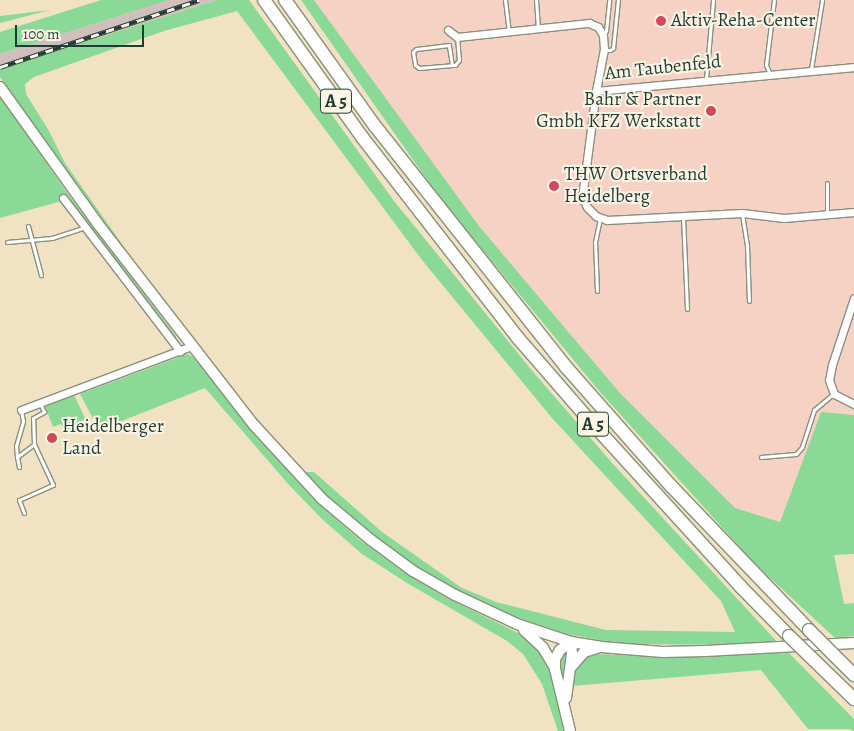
<!DOCTYPE html>
<style>
body{margin:0}
#map{position:relative;width:854px;height:731px;overflow:hidden;background:#f1e2c3;font-family:Alegreya,serif}
div>[style]{position:absolute}
[style*='--x']{left:calc(var(--x)*1px);top:calc(var(--y)*1px);width:calc(var(--w)*1px);rotate:calc(var(--a)*1deg)}
.built>*{inset:0;background:#f6d2c4}
.industrial>*{inset:0;background:#d1bfbe}
.green>*{inset:0;background:#8bd997}
.roads{filter:drop-shadow(1px 0 #88907c) drop-shadow(-1px 0 #88907c) drop-shadow(0 1px #88907c) drop-shadow(0 -1px #88907c)}
.lane>*{height:3px;margin:-1.5px;padding:0 1.5px;transform-origin:1.5px;border-radius:1.5px;background:#fff}
.street>*{height:7px;margin:-3.5px;padding:0 3.5px;transform-origin:3.5px;border-radius:3.5px;background:#fff}
.secondary>*{height:10px;margin:-5px;padding:0 5px;transform-origin:5px;border-radius:5px;background:#fff}
.highway>*{height:12px;margin:-6px;padding:0 6px;transform-origin:6px;border-radius:6px;background:#fff}
.rail>*{height:4.5px;margin-top:-2.25px;transform-origin:0;background:repeating-linear-gradient(90deg,#fcf5e5 0 8px,#1f3d34 0 16px);box-sizing:border-box;border-block:1px solid #1f3d34}
.bridges{filter:drop-shadow(1px 0 #88907c) drop-shadow(-1px 0 #88907c) drop-shadow(0 1px #88907c) drop-shadow(0 -1px #88907c)}
.highway-bridge>*{height:12px;margin:-6px;padding:0 6px;transform-origin:6px;border-radius:6px;background:#fff}
.dots>*{width:14px;height:14px;translate:-50% -50%;box-sizing:border-box;border:2px solid #fcf5e5;border-radius:50%}
span{translate:-50% -50%;white-space:nowrap;text-align:center;line-height:1.15;-webkit-text-stroke:4px #fcf5e5;paint-order:stroke}
.shield-label span{padding:1px 4px;background:#fcf5e5;border:1px solid;border-radius:4px;-webkit-text-stroke-width:0}
.shield-label{font-size:18px;color:#1f3d34;font-weight:700}
.poi-label{font-size:19px;color:#1f3d34}
.left{translate:0 -50%;text-align:left}
.right{translate:-100% -50%;text-align:right}
.street-label{font-size:19px;color:#1f3d34}
.scale{position:absolute;left:15px;top:25px;width:129px;height:22px;box-sizing:border-box;border:2px solid #1f3d34;border-top:0;padding-left:6px;font-size:15px;line-height:18px;white-space:nowrap;color:#1f3d34;-webkit-text-stroke:4px #fcf5e5;paint-order:stroke}
</style>
<div id="map">
<div class="built">
<div style="clip-path:polygon(314px 0,854px 0,854px 417px,768px 571px,479px 226px)"></div>
</div>
<div class="industrial">
<div style="clip-path:polygon(169px 0,217px 0,0 69px,0 54px)"></div>
</div>
<div class="green">
<div style="clip-path:polygon(101px 0,169px 0,0 54px,0 32px)"></div>
<div style="clip-path:polygon(217px 0,249px 0,394px 201px,534px 373px,613px 464px,780px 645px,620px 644px,567px 634px,489px 608px,432px 579px,345px 516px,309px 481px,249px 413px,213px 365px,266px 430px,305px 472px,314px 472px,382px 532px,462px 588px,496px 602px,606px 630px,735px 632px,721px 601px,552px 418px,422px 260px,237px 11px,164px 31px,34px 77px,25px 84px,26px 94px,49px 131px,65px 163px,131px 257px,189px 332px,192px 341px,119px 247px,43px 140px,0 77px,0 69px)"></div>
<div style="clip-path:polygon(301px 0,314px 0,479px 226px,619px 392px,735px 508px,780px 522px,821px 412px,854px 415px,854px 554px,834px 555px,844px 604px,854px 603px,854px 636px,835px 638px,756px 565px,600px 392px,439px 197px)"></div>
<div style="clip-path:polygon(50px 10px,0 23px,0 16px)"></div>
<div style="clip-path:polygon(0 96px,68px 194px,176px 336px,176px 340px,62px 201px,0 218px)"></div>
<div style="clip-path:polygon(187px 354px,192px 356px,262px 441px,315px 501px,360px 540px,398px 568px,445px 597px,522px 635px,542px 653px,552px 675px,565px 731px,558px 731px,542px 684px,523px 654px,507px 641px,407px 583px,362px 554px,323px 520px,290px 486px,205px 388px,99px 430px,80px 394px)"></div>
<div style="clip-path:polygon(74px 395px,85px 418px,77px 428px,66px 434px,61px 424px,53px 427px,45px 406px)"></div>
<div style="clip-path:polygon(566px 650px,567px 664px,562px 683px,559px 670px,561px 655px)"></div>
<div style="clip-path:polygon(788px 652px,854px 719px,854px 731px,849px 729px,808px 729px,761px 670px,572px 686px,576px 664px,588px 654px,673px 656px)"></div>
</div>
<div class="roads">
<div class="lane">
<div style="--x:505;--y:0;--w:31;--a:83"></div>
<div style="--x:536;--y:0;--w:28;--a:86"></div>
<div style="--x:603;--y:34;--w:4;--a:-45"></div>
<div style="--x:606;--y:31;--w:31;--a:-84"></div>
<div style="--x:605;--y:50;--w:5;--a:0"></div>
<div style="--x:610;--y:50;--w:4;--a:-34"></div>
<div style="--x:613;--y:48;--w:48;--a:-84.1"></div>
<div style="--x:452;--y:65;--w:20;--a:-99"></div>
<div style="--x:449;--y:45;--w:33;--a:173"></div>
<div style="--x:416;--y:49;--w:4;--a:135"></div>
<div style="--x:413;--y:52;--w:13;--a:81"></div>
<div style="--x:415;--y:65;--w:5;--a:37"></div>
<div style="--x:419;--y:68;--w:33;--a:-5"></div>
<div style="--x:452;--y:65;--w:3;--a:0"></div>
<div style="--x:455;--y:65;--w:6;--a:-51"></div>
<div style="--x:459;--y:60;--w:22;--a:-95"></div>
<div style="--x:811;--y:69;--w:70;--a:-80.9"></div>
<div style="--x:770;--y:74;--w:10;--a:-114"></div>
<div style="--x:766;--y:65;--w:65;--a:-83"></div>
<div style="--x:706;--y:79;--w:79;--a:-84.9"></div>
<div style="--x:742;--y:214;--w:31;--a:81"></div>
<div style="--x:747;--y:245;--w:56;--a:88"></div>
<div style="--x:827;--y:214;--w:31;--a:-90"></div>
<div style="--x:683;--y:217;--w:92;--a:87.5"></div>
<div style="--x:28;--y:226;--w:51;--a:75.1"></div>
<div style="--x:7;--y:242;--w:45;--a:-5.1"></div>
<div style="--x:52;--y:238;--w:35;--a:-18"></div>
<div style="--x:597;--y:291;--w:49;--a:-92.3"></div>
<div style="--x:595;--y:242;--w:25;--a:-78"></div>
<div style="--x:17;--y:457;--w:11;--a:-95"></div>
<div style="--x:16;--y:446;--w:26;--a:-74"></div>
<div style="--x:23;--y:421;--w:11;--a:-100"></div>
<div style="--x:761;--y:457;--w:35;--a:-5"></div>
<div style="--x:796;--y:454;--w:9;--a:-49"></div>
<div style="--x:802;--y:447;--w:39;--a:-72"></div>
<div style="--x:814;--y:410;--w:25;--a:-40"></div>
<div style="--x:19;--y:467;--w:10;--a:-101"></div>
<div style="--x:17;--y:457;--w:21;--a:-37"></div>
<div style="--x:24;--y:513;--w:14;--a:-111"></div>
<div style="--x:19;--y:500;--w:37;--a:-24"></div>
<div style="--x:53;--y:485;--w:45;--a:-114.9"></div>
<div style="--x:34;--y:444;--w:26;--a:-92"></div>
<div style="--x:33;--y:418;--w:13;--a:-29"></div>
<div style="--x:44;--y:412;--w:10;--a:-114"></div>
</div>
<div class="street">
<div style="--x:448;--y:30;--w:11;--a:38"></div>
<div style="--x:457;--y:37;--w:133;--a:-6.1"></div>
<div style="--x:589;--y:23;--w:10;--a:24"></div>
<div style="--x:598;--y:27;--w:9;--a:58"></div>
<div style="--x:603;--y:35;--w:14;--a:86"></div>
<div style="--x:604;--y:49;--w:43;--a:100.8"></div>
<div style="--x:854;--y:67;--w:259;--a:174.7"></div>
<div style="--x:596;--y:91;--w:107;--a:97.5"></div>
<div style="--x:582;--y:197;--w:11;--a:63"></div>
<div style="--x:587;--y:207;--w:13;--a:45"></div>
<div style="--x:596;--y:216;--w:12;--a:20"></div>
<div style="--x:607;--y:220;--w:135;--a:-3"></div>
<div style="--x:742;--y:213;--w:42;--a:6.8"></div>
<div style="--x:784;--y:218;--w:70;--a:-4.9"></div>
<div style="--x:63;--y:198;--w:193;--a:52.6"></div>
<div style="--x:854;--y:298;--w:71;--a:108.2"></div>
<div style="--x:832;--y:365;--w:15;--a:101"></div>
<div style="--x:829;--y:380;--w:15;--a:70"></div>
<div style="--x:834;--y:394;--w:22;--a:27"></div>
<div style="--x:21;--y:410;--w:182;--a:-20.6"></div>
</div>
<div class="secondary">
<div style="--x:0;--y:87;--w:168;--a:54.4"></div>
<div style="--x:98;--y:224;--w:254;--a:52.2"></div>
<div style="--x:254;--y:425;--w:100;--a:47.4"></div>
<div style="--x:322;--y:499;--w:64;--a:39.9"></div>
<div style="--x:371;--y:540;--w:52;--a:36.4"></div>
<div style="--x:413;--y:571;--w:48;--a:29.7"></div>
<div style="--x:455;--y:595;--w:68;--a:25.1"></div>
<div style="--x:517;--y:624;--w:57;--a:18.4"></div>
<div style="--x:571;--y:642;--w:30;--a:9"></div>
<div style="--x:601;--y:647;--w:62;--a:4.6"></div>
<div style="--x:663;--y:652;--w:42;--a:-1.4"></div>
<div style="--x:705;--y:651;--w:149;--a:-3.1"></div>
<div style="--x:524;--y:630;--w:26;--a:43"></div>
<div style="--x:543;--y:648;--w:23;--a:59"></div>
<div style="--x:572;--y:666;--w:18;--a:-49"></div>
<div style="--x:584;--y:652;--w:14;--a:-17"></div>
<div style="--x:566;--y:698;--w:45;--a:-82.4"></div>
<div style="--x:572;--y:653;--w:11;--a:-95"></div>
<div style="--x:570;--y:731;--w:64;--a:-103.6"></div>
<div style="--x:555;--y:669;--w:10;--a:-90"></div>
<div style="--x:555;--y:659;--w:10;--a:-61"></div>
<div style="--x:560;--y:650;--w:14;--a:-36"></div>
</div>
<div class="highway">
<div style="--x:264;--y:0;--w:168;--a:54.4"></div>
<div style="--x:362;--y:137;--w:254;--a:52.2"></div>
<div style="--x:518;--y:338;--w:110;--a:49.1"></div>
<div style="--x:590;--y:421;--w:224;--a:47.7"></div>
<div style="--x:741;--y:587;--w:69;--a:45.6"></div>
<div style="--x:285;--y:0;--w:155;--a:54.5"></div>
<div style="--x:375;--y:126;--w:308;--a:51.6"></div>
<div style="--x:566;--y:367;--w:159;--a:48.6"></div>
<div style="--x:671;--y:486;--w:199;--a:46.2"></div>
</div>
</div>
<div class="rail">
<div style="--x:0;--y:67;--w:210;--a:-18.6"></div>
</div>
<div class="bridges">
<div class="highway-bridge">
<div style="--x:809;--y:630;--w:64;--a:45"></div>
<div style="--x:789;--y:636;--w:91;--a:44.1"></div>
</div>
</div>
<div class="dots">
<div style="left:661px;top:21px;background:#d1495b"></div>
<div style="left:711px;top:111px;background:#d1495b"></div>
<div style="left:554px;top:186px;background:#d1495b"></div>
<div style="left:52px;top:438px;background:#d1495b"></div>
</div>
<div class="shield-label">
<span style="left:336px;top:101px">A 5</span>
<span style="left:593px;top:424px">A 5</span>
</div>
<div class="poi-label">
<span class="left" style="left:671px;top:21px">Aktiv-Reha-Center</span>
<span class="right" style="left:701px;top:111px">Bahr &amp; Partner<br>Gmbh KFZ Werkstatt</span>
<span class="left" style="left:564px;top:186px">THW Ortsverband<br>Heidelberg</span>
<span class="left" style="left:62px;top:438px">Heidelberger<br>Land</span>
</div>
<div class="street-label">
<span style="left:663px;top:68px;rotate:-6deg">Am Taubenfeld</span>
</div>
<div class="scale">100 m</div>
</div>
